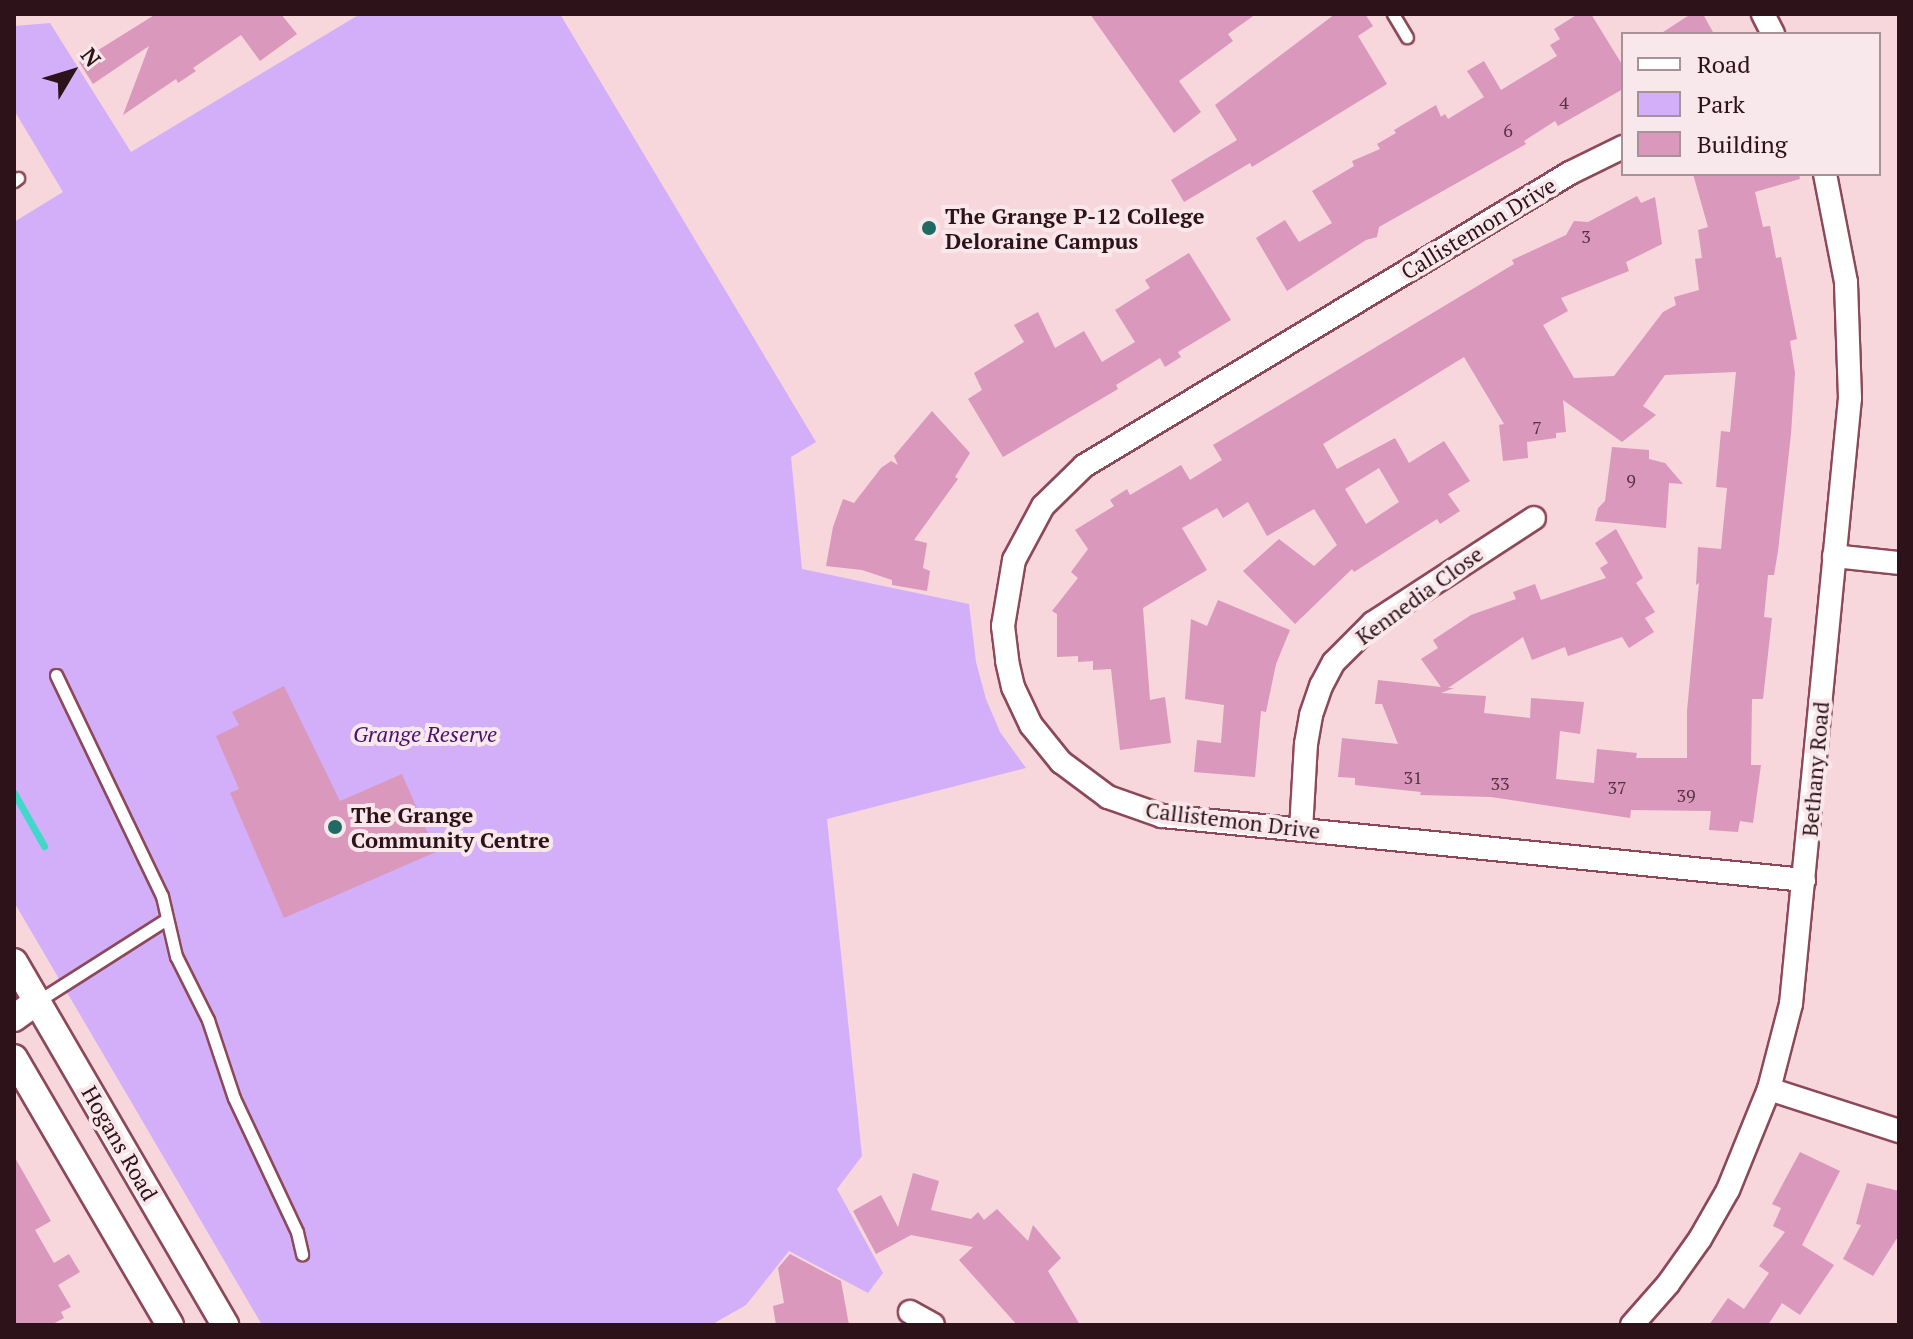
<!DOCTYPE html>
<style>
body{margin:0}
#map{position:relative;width:1913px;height:1339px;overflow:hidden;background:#f7d6dc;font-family:"PT Serif",serif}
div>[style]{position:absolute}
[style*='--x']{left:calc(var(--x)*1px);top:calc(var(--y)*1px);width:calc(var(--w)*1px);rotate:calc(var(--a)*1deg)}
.green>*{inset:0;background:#d3affa}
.stream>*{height:7px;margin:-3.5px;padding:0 3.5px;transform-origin:3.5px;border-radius:3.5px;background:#41d8ca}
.building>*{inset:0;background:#da98bc}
.roads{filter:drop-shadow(2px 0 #8c4959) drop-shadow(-2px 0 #8c4959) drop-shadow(0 2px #8c4959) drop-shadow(0 -2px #8c4959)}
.service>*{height:11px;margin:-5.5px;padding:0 5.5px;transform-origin:5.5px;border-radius:5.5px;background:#fff}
.minor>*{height:22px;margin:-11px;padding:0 11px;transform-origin:11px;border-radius:11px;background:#fff}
.tertiary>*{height:26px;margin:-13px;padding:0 13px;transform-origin:13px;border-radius:13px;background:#fff}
.dots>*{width:22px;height:22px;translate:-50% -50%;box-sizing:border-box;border:4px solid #f9e8eb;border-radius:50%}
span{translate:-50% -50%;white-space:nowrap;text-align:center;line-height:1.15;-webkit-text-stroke:8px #f9e8eb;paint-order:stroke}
.number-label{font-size:18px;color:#583442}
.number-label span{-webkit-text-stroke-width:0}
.poi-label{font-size:22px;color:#2d1219;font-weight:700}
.left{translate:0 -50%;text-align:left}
.street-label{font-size:22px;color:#2d1219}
.park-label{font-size:22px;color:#49116f;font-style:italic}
.frame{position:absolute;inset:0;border:16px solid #2d1219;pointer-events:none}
.legend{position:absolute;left:1621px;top:32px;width:260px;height:144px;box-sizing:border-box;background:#f9e8eb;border:2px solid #a79297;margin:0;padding:10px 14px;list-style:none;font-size:24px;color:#2d1219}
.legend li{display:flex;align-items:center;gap:16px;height:40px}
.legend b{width:40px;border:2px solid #a79297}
.north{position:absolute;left:32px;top:32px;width:80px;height:80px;-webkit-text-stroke:6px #f9e8eb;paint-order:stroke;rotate:52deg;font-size:22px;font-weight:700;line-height:32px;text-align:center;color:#2d1219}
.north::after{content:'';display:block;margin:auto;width:28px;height:36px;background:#2d1219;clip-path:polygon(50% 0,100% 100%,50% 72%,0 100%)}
</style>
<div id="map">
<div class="green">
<div style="clip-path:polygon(360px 14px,560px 14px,816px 442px,791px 457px,802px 569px,969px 604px,976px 662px,986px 699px,1000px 732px,1026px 768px,827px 819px,862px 1156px,837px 1189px,883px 1273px,868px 1293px,789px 1251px,746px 1305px,711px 1325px,262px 1325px,14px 902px,14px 222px,63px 192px,14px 110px,14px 26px,50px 23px,131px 152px)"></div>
</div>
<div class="stream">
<div style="--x:14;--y:793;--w:61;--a:60.5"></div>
</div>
<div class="building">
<div style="clip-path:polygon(156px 14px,281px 14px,297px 34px,260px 61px,241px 35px,193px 68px,196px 71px,178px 83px,176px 79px,123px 115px,149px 46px,93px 84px,79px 62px)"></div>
<div style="clip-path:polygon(1090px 14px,1256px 14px,1228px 34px,1233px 41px,1179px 81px,1201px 112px,1174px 133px)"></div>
<div style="clip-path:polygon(1335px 14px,1365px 14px,1373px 26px,1358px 36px,1387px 84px,1252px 167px,1250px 163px,1184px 202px,1171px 180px,1237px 140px,1215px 105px)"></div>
<div style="clip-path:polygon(1578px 14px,1591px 14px,1623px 66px,1623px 89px,1558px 126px,1555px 121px,1524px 141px,1526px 144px,1379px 227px,1377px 237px,1366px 240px,1287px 291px,1256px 238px,1285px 220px,1299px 242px,1332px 223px,1312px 191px,1354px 166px,1352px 161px,1380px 149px,1377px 144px,1396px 133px,1394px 130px,1436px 105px,1441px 117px,1445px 114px,1448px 119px,1484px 97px,1467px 71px,1484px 61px,1501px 90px,1557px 56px,1550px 45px,1560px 39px,1554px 29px)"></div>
<div style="clip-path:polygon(1691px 14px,1703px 14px,1714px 34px,1660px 34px)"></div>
<div style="clip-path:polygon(evenodd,1693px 174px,1799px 174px,1800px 179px,1755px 192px,1763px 227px,1770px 226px,1776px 258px,1781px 257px,1797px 339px,1790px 341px,1795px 373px,1791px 434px,1778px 551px,1774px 575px,1768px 575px,1764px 617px,1772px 618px,1763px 699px,1752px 699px,1751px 765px,1761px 765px,1753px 823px,1740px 821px,1738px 832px,1709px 830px,1711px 811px,1631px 810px,1630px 818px,1491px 797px,1420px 795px,1421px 792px,1355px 785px,1355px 778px,1338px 777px,1342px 738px,1398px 744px,1382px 704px,1375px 704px,1378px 680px,1441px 687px,1421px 659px,1438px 648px,1433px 640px,1471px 615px,1516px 599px,1513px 592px,1535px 584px,1541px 600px,1606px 578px,1600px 568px,1608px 563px,1595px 543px,1616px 529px,1643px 578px,1636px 583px,1655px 612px,1645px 618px,1654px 632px,1629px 648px,1622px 637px,1568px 656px,1565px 647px,1532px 660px,1523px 637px,1448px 688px,1454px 688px,1441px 693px,1486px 696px,1484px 713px,1530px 718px,1531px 698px,1584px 702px,1580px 734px,1560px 731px,1556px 779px,1594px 783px,1597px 749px,1637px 753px,1636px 758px,1687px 758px,1687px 711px,1699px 583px,1696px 585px,1698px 547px,1721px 549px,1727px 488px,1716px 487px,1721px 431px,1730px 432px,1736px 372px,1665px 375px,1643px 406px,1656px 415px,1622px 442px,1563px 400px,1566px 432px,1556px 433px,1556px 438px,1527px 442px,1528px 458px,1503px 461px,1499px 425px,1504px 424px,1464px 357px,1323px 444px,1337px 469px,1395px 438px,1409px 463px,1444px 441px,1470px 481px,1448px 494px,1460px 511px,1440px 524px,1437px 519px,1354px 572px,1352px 569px,1295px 624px,1243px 571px,1279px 539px,1314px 566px,1337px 545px,1314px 509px,1267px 536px,1248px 502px,1223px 518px,1217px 508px,1182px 528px,1207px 570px,1143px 608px,1150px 700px,1165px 697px,1171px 743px,1120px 750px,1111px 669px,1093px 670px,1093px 661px,1078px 662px,1078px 656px,1057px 657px,1057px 614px,1052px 611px,1078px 578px,1071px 572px,1088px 549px,1075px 530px,1114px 506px,1110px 500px,1127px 489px,1130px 495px,1181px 465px,1190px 480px,1222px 460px,1213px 445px,1514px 264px,1512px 260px,1566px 235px,1574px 221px,1588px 222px,1637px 196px,1641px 203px,1655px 197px,1662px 244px,1626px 262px,1629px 271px,1561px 298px,1568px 311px,1543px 325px,1574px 378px,1614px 376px,1663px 312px,1676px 305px,1674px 297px,1699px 290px,1695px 259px,1702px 258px,1698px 230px,1708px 227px,1693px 174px,1379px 468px,1399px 502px,1366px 524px,1345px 489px,1379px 468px)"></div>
<div style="clip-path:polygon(1189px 253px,1231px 320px,1178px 352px,1181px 357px,1165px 367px,1160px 358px,1116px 385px,1118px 389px,1003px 457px,968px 399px,982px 390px,974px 373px,1024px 342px,1014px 325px,1038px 312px,1055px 348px,1084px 331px,1102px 362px,1135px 342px,1115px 310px,1150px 288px,1145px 280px)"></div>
<div style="clip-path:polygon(932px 411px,970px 453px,955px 477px,958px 479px,914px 540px,927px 543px,923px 568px,930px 571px,927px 591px,892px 585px,892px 580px,862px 570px,826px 566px,833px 527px,843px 499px,854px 503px,881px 468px,891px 461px,898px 465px,894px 456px)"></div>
<div style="clip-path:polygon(1612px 447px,1649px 450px,1649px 459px,1665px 463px,1683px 484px,1669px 483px,1666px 528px,1595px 521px,1598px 508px,1605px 501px)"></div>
<div style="clip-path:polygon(1218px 600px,1290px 630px,1276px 664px,1266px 712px,1261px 711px,1255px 777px,1194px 772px,1197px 740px,1221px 743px,1224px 705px,1185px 699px,1191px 619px,1207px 626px)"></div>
<div style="clip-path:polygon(284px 686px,340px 801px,402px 774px,436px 852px,284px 918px,230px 793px,239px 789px,216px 736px,239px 725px,232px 712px)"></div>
<div style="clip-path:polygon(1800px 1152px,1840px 1171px,1802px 1245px,1834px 1265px,1800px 1315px,1782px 1303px,1768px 1325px,1709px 1325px,1728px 1298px,1744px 1309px,1769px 1273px,1759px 1266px,1785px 1232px,1773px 1226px,1781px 1208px,1772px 1204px)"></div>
<div style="clip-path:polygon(14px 1156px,51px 1221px,35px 1230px,54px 1263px,69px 1254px,80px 1272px,58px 1285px,71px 1307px,61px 1312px,64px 1318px,51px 1325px,14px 1325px)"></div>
<div style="clip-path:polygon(913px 1173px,939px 1181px,931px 1210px,971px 1219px,978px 1212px,984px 1220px,997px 1209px,1028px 1241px,1033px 1225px,1061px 1258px,1048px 1271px,1080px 1325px,1017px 1325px,959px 1260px,973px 1247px,911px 1235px,876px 1254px,853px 1211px,881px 1195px,898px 1227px)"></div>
<div style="clip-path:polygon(1867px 1183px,1899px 1191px,1899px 1235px,1873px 1276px,1843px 1259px,1861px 1225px,1856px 1224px)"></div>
<div style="clip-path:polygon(790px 1254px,841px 1281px,849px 1325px,776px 1325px,773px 1306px,784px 1303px,778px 1268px)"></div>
</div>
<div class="roads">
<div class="service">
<div style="--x:1393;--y:14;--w:27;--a:59"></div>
<div style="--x:14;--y:181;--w:5;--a:-37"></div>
<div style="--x:56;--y:675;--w:245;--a:64.4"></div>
<div style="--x:162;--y:896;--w:62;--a:76.9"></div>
<div style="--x:176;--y:956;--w:72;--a:63.4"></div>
<div style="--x:208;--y:1020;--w:82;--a:71.6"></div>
<div style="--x:234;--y:1098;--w:148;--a:64.8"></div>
<div style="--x:297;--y:1232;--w:23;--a:77"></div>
<div style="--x:38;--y:1001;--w:151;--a:-32.5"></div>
</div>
<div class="minor">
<div style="--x:1763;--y:14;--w:22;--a:63"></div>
<div style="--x:1623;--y:147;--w:59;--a:153.9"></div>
<div style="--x:1570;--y:173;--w:567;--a:148.92"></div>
<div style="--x:1084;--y:466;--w:57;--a:135.7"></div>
<div style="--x:1043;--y:506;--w:61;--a:118.2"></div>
<div style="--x:1014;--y:560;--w:67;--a:99.5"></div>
<div style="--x:1003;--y:626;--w:35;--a:83"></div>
<div style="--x:1007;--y:661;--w:27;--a:77"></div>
<div style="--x:1013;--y:687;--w:42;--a:64.7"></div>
<div style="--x:1031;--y:725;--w:48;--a:51"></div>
<div style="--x:1061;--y:762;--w:59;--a:36.7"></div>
<div style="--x:1108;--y:797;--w:57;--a:19.4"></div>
<div style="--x:1162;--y:816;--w:645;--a:5.69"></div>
<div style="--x:1834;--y:556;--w:65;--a:6.1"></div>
<div style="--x:1301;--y:830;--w:86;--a:-86.7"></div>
<div style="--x:1306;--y:744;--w:29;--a:-80"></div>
<div style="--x:1311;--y:715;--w:31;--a:-71"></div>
<div style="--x:1321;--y:686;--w:27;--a:-62"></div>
<div style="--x:1334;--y:662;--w:55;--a:-45"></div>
<div style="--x:1373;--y:623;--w:192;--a:-33.1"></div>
<div style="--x:1769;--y:1089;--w:137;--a:17.9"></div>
<div style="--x:910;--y:1312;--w:26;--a:29"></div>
<div style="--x:1632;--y:1325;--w:55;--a:-48.7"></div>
<div style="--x:1668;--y:1284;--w:55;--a:-54.6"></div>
<div style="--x:1700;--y:1239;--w:56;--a:-60.3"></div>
<div style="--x:1728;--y:1190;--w:109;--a:-67.9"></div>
<div style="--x:1769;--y:1089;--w:88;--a:-75.5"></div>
<div style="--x:1791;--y:1004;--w:609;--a:-84.44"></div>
<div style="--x:1850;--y:398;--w:116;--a:-92"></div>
<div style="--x:1846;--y:282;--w:110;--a:-101"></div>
</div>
<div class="tertiary">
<div style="--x:14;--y:962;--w:420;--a:59.8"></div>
<div style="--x:14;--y:1018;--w:29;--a:-36"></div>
<div style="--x:14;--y:1058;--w:309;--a:59.7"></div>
</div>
</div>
<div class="dots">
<div style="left:929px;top:228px;background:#206a63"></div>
<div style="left:335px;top:827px;background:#206a63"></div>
</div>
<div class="number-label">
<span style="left:1564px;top:102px">4</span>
<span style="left:1508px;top:130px">6</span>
<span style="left:1586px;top:236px">3</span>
<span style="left:1537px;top:427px">7</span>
<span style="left:1631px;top:480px">9</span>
<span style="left:1413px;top:777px">31</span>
<span style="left:1500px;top:783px">33</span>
<span style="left:1617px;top:787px">37</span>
<span style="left:1686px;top:795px">39</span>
</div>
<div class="poi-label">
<span class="left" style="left:945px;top:228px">The Grange P-12 College<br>Deloraine Campus</span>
<span class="left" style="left:351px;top:827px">The Grange<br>Community Centre</span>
</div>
<div class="street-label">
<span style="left:1478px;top:228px;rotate:-31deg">Callistemon Drive</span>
<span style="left:1419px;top:595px;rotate:-36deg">Kennedia Close</span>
<span style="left:1815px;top:769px;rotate:-85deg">Bethany Road</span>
<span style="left:1233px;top:820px;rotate:7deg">Callistemon Drive</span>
<span style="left:120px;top:1143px;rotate:60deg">Hogans Road</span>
</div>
<div class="park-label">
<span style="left:425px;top:734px">Grange Reserve</span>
</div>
<div class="frame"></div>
<ul class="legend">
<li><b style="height:10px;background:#fff"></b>Road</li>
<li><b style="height:22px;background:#d3affa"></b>Park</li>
<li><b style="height:22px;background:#da98bc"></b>Building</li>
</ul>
<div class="north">N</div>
</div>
